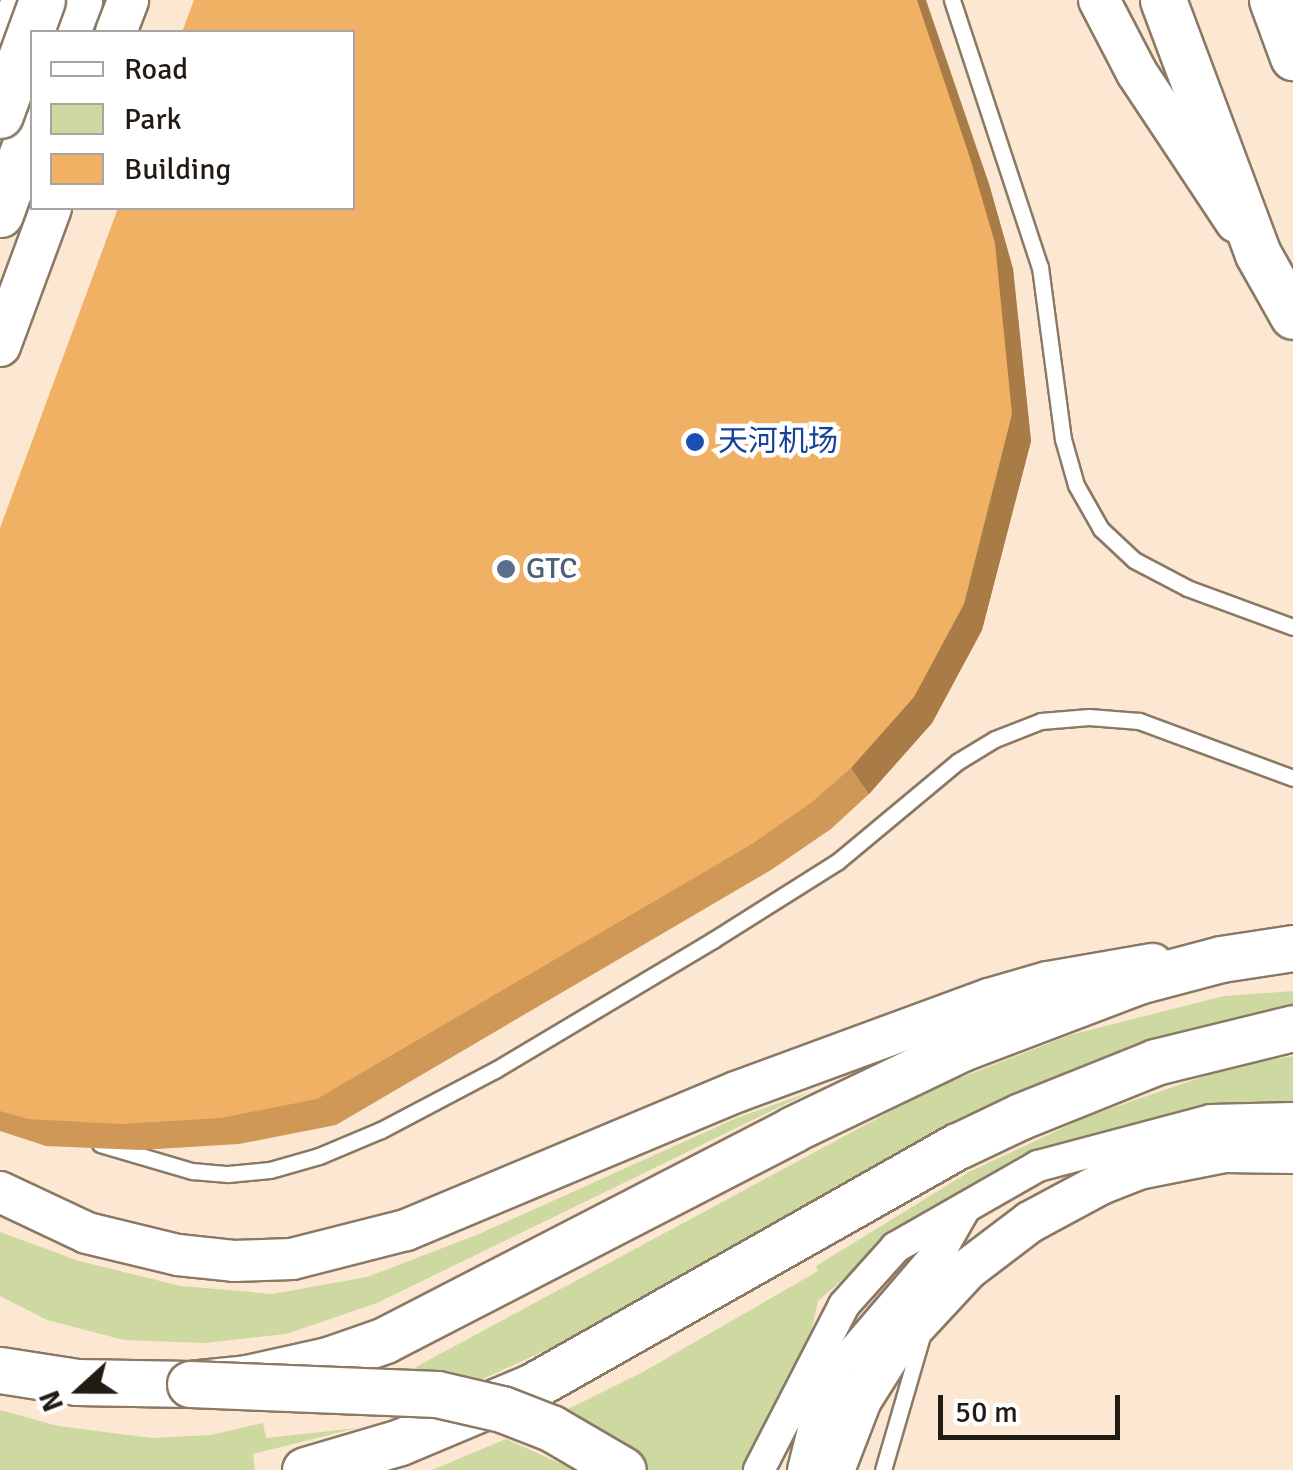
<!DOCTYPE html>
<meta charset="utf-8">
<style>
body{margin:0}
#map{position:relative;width:1293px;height:1470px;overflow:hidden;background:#fff3e6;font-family:Signika,"Noto Sans SC",sans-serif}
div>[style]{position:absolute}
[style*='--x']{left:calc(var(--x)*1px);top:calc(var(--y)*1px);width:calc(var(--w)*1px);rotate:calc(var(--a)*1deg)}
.built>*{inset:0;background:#fce8d2}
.green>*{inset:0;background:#cdd9a0}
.roads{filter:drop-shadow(2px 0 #8a7965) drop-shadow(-2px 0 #8a7965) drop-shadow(0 2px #8a7965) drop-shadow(0 -2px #8a7965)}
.lane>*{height:15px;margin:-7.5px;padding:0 7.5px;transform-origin:7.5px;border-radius:7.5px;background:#fff}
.street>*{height:30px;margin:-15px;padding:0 15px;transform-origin:15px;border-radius:15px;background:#fff}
.secondary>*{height:40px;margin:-20px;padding:0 20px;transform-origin:20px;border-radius:20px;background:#fff}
.primary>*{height:45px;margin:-22.5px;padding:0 22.5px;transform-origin:22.5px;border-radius:22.5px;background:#fff}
.bridges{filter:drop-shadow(2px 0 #8a7965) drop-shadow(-2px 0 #8a7965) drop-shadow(0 2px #8a7965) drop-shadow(0 -2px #8a7965)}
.primary-bridge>*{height:45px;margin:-22.5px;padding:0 22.5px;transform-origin:22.5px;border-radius:22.5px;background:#fff}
.wall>*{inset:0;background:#cf9857}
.shaded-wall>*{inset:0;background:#a97c47}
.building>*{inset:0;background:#f1b165}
.dots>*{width:28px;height:28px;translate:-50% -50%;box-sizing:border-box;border:5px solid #fff;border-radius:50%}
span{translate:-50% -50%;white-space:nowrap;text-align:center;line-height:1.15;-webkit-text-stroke:9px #fff;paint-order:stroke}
.transit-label{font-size:30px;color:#164399}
.left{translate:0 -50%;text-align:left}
.service-label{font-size:30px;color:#4e5e75}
.legend{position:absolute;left:30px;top:30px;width:325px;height:180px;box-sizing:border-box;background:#fff;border:2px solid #a7a4a1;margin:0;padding:12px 18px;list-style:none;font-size:30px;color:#221b14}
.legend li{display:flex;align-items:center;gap:20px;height:50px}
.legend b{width:50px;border:2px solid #a7a4a1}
.north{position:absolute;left:30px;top:1340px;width:100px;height:100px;-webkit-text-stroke:8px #fff;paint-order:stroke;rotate:249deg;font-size:28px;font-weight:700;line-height:40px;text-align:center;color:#221b14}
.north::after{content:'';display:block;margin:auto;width:35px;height:45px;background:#221b14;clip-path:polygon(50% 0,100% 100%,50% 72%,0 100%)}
.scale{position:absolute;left:938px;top:1395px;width:182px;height:45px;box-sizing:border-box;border:5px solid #221b14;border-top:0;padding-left:12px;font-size:30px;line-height:35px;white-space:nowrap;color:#221b14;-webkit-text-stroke:8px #fff;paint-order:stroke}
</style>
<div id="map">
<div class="built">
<div style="clip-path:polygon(evenodd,0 0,1293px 0,1293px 1470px,0 1470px,0 0,32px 32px,352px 32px,352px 208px,32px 208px,32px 32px)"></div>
</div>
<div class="green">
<div style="clip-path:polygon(1293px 991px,1293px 1010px,1229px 1021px,1082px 1066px,949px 1127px,566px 1341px,461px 1389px,382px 1381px,414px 1368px,932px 1089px,1070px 1035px,1224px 996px)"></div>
<div style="clip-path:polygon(1293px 1056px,1293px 1105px,1210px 1108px,1022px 1154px,909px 1222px,818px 1301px,806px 1354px,745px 1470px,649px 1470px,630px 1454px,552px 1417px,643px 1372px,818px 1271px,816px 1266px,969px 1172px,1086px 1117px,1231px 1067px)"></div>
<div style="clip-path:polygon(810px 1092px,377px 1303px,286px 1334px,205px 1343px,124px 1340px,47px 1320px,0 1296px,0 1232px,79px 1261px,181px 1286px,272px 1294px,367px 1277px,479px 1234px,739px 1117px)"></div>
<div style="clip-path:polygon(0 1410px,58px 1426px,152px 1438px,211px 1435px,263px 1423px,266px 1438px,357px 1428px,253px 1454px,255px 1470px,0 1470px)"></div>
<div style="clip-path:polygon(506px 1439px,575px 1470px,432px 1470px)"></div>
</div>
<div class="roads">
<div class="lane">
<div style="--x:952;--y:0;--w:281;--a:71.8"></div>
<div style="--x:1040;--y:267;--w:174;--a:82.4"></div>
<div style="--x:1063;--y:439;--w:48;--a:74.2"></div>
<div style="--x:1076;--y:485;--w:51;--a:60.4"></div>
<div style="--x:1101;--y:529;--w:45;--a:43.2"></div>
<div style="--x:1134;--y:560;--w:60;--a:27.8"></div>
<div style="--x:1187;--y:588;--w:113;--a:20.2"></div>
<div style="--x:100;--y:1144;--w:96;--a:16.4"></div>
<div style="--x:192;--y:1171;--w:36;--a:5"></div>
<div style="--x:228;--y:1174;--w:42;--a:-5.4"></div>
<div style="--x:270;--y:1170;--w:51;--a:-15.9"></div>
<div style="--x:319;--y:1156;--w:67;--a:-22.8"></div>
<div style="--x:381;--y:1130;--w:129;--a:-27.8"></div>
<div style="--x:495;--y:1070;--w:254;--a:-30.8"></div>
<div style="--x:713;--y:940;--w:146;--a:-32.2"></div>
<div style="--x:837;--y:862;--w:156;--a:-39.8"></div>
<div style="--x:957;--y:762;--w:44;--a:-31.2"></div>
<div style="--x:995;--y:739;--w:49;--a:-21.4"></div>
<div style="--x:1041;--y:721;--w:48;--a:-4.8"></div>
<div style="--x:1089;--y:717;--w:50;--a:4.6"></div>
<div style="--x:1139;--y:721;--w:164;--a:20.3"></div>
<div style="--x:883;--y:1470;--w:140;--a:-73.8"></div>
</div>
<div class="street">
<div style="--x:0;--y:44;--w:47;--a:-68.9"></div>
<div style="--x:759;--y:1470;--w:186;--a:-62.7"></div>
<div style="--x:844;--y:1305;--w:78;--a:-48.1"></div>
<div style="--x:896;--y:1247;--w:163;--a:-29.7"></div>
<div style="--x:1038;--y:1166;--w:179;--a:-14.9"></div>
<div style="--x:1211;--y:1120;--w:82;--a:-1.4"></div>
<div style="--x:803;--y:1470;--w:41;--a:-76"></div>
<div style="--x:813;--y:1430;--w:73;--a:-65.9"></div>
<div style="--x:843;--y:1363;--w:155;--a:-49.4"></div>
<div style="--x:944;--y:1245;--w:40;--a:-60.3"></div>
</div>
<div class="secondary">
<div style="--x:1099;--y:0;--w:82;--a:62.5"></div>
<div style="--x:1137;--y:73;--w:179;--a:56.4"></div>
<div style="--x:116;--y:32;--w:34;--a:-69"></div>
<div style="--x:0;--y:346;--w:147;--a:-69.7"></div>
<div style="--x:0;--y:1192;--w:96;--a:25.2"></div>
<div style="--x:87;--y:1233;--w:94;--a:13.6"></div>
<div style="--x:178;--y:1255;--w:56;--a:6.1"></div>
<div style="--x:234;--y:1261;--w:58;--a:-2"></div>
<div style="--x:292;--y:1259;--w:118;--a:-14.3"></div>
<div style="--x:406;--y:1230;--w:358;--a:-22.7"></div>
<div style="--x:736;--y:1092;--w:270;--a:-20.2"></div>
<div style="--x:989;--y:999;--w:61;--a:-16.1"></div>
<div style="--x:1048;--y:982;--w:106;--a:-9.8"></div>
<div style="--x:834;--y:1470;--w:75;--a:-68.9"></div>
<div style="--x:861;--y:1400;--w:58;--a:-57.7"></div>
<div style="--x:892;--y:1351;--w:112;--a:-47.2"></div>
<div style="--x:968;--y:1269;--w:78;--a:-37.2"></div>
<div style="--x:1030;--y:1222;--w:81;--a:-28.2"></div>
<div style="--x:1101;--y:1184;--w:41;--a:-21.5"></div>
<div style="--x:1139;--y:1169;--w:88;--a:-11.2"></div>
<div style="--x:1225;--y:1152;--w:68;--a:0.8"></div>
</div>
<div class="primary">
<div style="--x:1163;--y:0;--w:271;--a:69.5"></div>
<div style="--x:1258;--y:254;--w:71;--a:60.6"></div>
<div style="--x:1272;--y:0;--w:61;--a:69.8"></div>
<div style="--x:67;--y:32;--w:34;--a:-69"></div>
<div style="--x:0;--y:214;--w:94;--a:-70"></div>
<div style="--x:0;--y:1370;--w:78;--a:8.9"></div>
<div style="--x:77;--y:1382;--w:113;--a:1"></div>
<div style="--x:190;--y:1384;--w:57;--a:-6"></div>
<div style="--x:247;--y:1378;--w:83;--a:-12.5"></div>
<div style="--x:328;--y:1360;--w:60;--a:-19.3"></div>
<div style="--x:385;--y:1340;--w:459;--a:-27.3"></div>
<div style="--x:793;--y:1129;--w:187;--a:-25.6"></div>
<div style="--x:962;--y:1048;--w:188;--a:-20.8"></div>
<div style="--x:1138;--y:981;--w:86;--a:-14.8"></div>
<div style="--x:1221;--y:959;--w:73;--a:-8.7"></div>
<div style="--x:305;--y:1470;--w:99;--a:-16.4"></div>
<div style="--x:400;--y:1442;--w:144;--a:-22.8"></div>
<div style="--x:533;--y:1386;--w:488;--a:-29.5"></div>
<div style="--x:958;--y:1146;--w:70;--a:-25.5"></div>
<div style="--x:1021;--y:1116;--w:144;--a:-21.9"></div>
<div style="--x:1155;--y:1062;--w:142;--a:-13.8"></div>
</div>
</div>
<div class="bridges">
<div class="primary-bridge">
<div style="--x:0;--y:115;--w:122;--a:-69.9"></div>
<div style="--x:190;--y:1384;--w:247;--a:2.3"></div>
<div style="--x:437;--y:1394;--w:67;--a:13"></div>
<div style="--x:502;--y:1409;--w:53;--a:21.2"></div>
<div style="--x:551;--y:1428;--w:83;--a:30.3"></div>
</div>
</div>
<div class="wall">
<div style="clip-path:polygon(989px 184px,1013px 269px,1031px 441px,982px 630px,932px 723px,869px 794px,831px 829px,771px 870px,336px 1125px,239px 1144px,140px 1150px,46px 1146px,0 1131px,0 528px)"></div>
</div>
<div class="shaded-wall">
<div style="clip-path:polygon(917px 0,926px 0,989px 184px,1013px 269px,1031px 441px,982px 630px,932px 723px,869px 794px,851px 768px)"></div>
</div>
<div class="building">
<div style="clip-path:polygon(194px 0,917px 0,970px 158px,995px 243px,1012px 414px,964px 604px,914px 697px,851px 768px,812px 802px,752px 844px,317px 1099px,221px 1118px,121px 1124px,28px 1119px,0 1111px,0 528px,118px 208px,352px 208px,352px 32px,182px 32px)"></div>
</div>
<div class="dots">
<div style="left:695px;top:442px;background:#1a4fb4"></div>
<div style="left:506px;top:569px;background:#5c6f8a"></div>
</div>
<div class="transit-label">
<span class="left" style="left:718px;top:442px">天河机场</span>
</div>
<div class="service-label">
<span class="left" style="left:526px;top:569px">GTC</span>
</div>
<ul class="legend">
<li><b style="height:12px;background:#fff"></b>Road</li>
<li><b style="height:28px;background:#cdd9a0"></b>Park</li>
<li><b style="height:28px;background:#f1b165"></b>Building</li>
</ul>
<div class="north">N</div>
<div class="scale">50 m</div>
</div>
